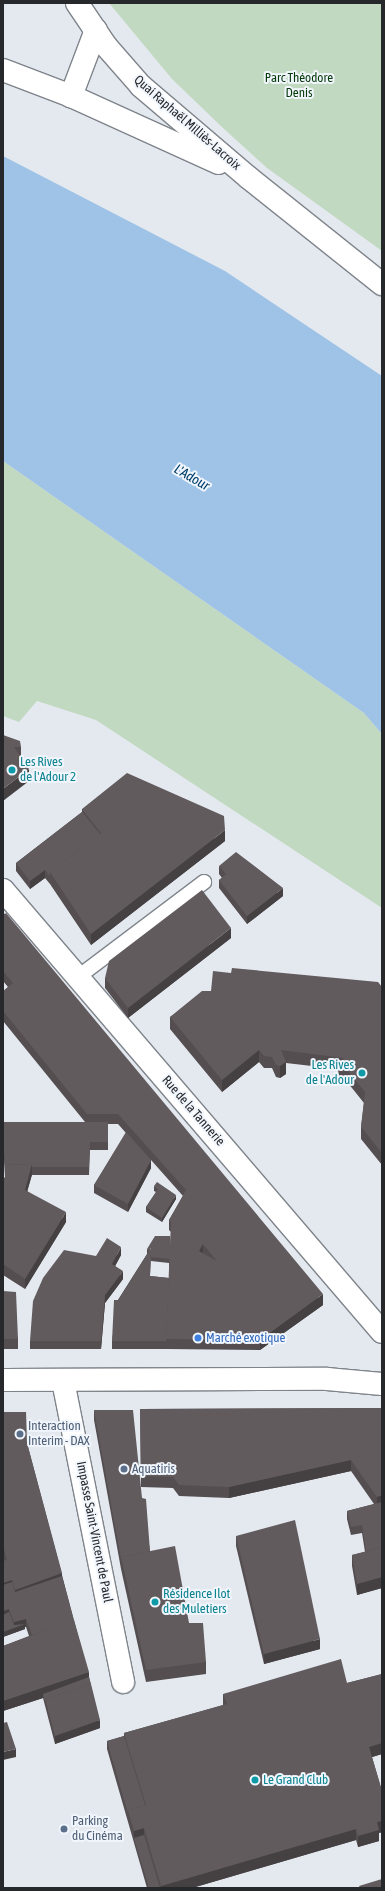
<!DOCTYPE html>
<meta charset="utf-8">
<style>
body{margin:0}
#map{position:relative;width:385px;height:1891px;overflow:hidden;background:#e4e9f0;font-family:"Asap Condensed",sans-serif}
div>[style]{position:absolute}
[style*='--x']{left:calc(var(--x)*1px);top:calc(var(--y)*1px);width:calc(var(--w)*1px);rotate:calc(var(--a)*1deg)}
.green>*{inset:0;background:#c2d9c1}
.water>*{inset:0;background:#9fc3e6}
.roads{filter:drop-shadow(1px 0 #7f848b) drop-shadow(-1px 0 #7f848b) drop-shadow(0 1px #7f848b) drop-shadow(0 -1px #7f848b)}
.service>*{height:14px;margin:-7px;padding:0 7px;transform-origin:7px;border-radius:7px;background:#fff}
.minor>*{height:22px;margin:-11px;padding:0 11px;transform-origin:11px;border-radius:11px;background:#fff}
.tertiary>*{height:22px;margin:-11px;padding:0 11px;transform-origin:11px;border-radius:11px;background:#fff}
.secondary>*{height:22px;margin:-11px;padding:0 11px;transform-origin:11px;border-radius:11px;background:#fff}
.wall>*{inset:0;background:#544e51}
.shaded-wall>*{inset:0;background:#454042}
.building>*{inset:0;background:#625b5e}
.dots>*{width:11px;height:11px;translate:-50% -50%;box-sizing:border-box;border:2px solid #f1f6fd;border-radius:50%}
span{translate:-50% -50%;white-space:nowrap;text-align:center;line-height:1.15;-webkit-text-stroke:4px #f1f6fd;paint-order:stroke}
.park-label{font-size:13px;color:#043908}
.street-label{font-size:13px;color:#26282b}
.culture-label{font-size:13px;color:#0d838f}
.left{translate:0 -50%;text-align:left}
.right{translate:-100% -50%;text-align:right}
.shop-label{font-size:13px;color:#366cbe}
.service-label{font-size:13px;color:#4e5e75}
.water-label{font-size:14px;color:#013f6a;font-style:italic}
.frame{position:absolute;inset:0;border:4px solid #26282b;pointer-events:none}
</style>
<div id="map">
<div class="green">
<div style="clip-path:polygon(109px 3px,382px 3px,382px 251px,267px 168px,223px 128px,172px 79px)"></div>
<div style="clip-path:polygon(3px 461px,364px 713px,382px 734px,382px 908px,96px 720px,37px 701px,19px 722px,3px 716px)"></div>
</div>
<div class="water">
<div style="clip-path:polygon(3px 156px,225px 271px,382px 376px,382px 734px,364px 713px,3px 461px)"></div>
</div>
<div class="roads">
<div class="service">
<div style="--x:78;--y:977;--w:158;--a:-37"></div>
</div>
<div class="minor">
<div style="--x:3;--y:70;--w:73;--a:20.9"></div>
<div style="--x:3;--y:890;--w:582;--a:49.39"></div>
<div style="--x:63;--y:1381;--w:307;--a:78.7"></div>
</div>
<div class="tertiary">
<div style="--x:77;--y:3;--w:52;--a:56"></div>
<div style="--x:106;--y:46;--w:53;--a:48.8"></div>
<div style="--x:141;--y:86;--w:142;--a:40.4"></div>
<div style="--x:249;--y:178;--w:170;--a:38.6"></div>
<div style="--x:96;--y:30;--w:71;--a:110.7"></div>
<div style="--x:71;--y:96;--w:162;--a:24.4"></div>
</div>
<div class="secondary">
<div style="--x:3;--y:1380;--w:324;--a:-0.2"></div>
<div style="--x:327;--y:1379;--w:55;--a:5.2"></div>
</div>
</div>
<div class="wall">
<div style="clip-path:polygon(3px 735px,21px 747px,21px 757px,29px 781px)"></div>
<div style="clip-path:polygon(82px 809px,225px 841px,91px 945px,50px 884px,45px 878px,30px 889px,16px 871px,16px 863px,82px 812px)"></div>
<div style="clip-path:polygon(219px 866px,283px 896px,247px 924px,219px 888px,219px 880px,222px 878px,219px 874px)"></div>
<div style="clip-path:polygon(evenodd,3px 912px,323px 1305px,260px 1350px,166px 1349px,112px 1349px,112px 1341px,118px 1300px,147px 1254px,147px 1249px,170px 1256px,171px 1232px,169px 1230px,169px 1220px,183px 1196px,151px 1160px,151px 1168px,128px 1212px,94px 1193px,94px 1185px,126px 1133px,118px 1124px,108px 1124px,108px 1150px,90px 1150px,89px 1175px,32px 1175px,27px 1191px,66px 1222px,25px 1289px,3px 1275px,3px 1180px,5px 1177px,4px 1160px,3px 1160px,3px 1122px,85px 1122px,3px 1021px,3px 988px,4px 991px,8px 987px,3px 981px,3px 912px,151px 1257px,151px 1261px,169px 1263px,169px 1278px,150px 1276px,151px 1257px)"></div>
<div style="clip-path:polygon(231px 938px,128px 1018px,105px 988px,105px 978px)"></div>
<div style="clip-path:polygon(231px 973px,382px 987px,382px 1165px,361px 1139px,361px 1127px,364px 1103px,348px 1083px,341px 1082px,339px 1079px,338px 1069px,286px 1063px,286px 1074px,280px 1078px,276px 1077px,272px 1068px,264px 1068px,259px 1062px,222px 1092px,170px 1029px,170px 1017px,211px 991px)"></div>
<div style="clip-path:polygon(154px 1186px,176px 1199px,162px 1222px,146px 1212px,146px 1207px,156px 1192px,154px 1191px)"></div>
<div style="clip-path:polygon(121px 1255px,115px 1266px,123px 1279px,105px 1303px,101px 1349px,30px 1349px,30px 1341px,96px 1256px)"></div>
<div style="clip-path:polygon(3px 1291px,18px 1339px,18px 1349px,3px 1349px)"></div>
<div style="clip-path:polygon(382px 1408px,382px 1588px,357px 1595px,352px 1566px,352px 1555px,365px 1552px,362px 1533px,351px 1535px,347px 1519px,347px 1511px,374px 1504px,351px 1471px,229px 1498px,179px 1496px,173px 1488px,141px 1487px,140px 1409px)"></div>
<div style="clip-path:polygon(94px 1410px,142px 1498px,150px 1551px,189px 1623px,206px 1662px,206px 1674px,146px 1682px,121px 1569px,94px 1420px)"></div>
<div style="clip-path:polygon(3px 1412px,27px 1443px,89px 1677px,100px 1728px,55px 1744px,43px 1698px,3px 1711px,3px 1646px,29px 1636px,26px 1627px,25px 1627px,25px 1629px,3px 1637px,3px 1561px,4px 1561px,3px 1556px)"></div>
<div style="clip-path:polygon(236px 1536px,320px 1649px,264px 1664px,236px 1546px)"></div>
<div style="clip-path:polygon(382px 1674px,382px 1754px,372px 1757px,382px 1791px,382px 1832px,379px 1833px,379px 1841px,358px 1847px,356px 1840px,192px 1888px,147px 1888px,107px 1749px,107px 1741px,124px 1736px,124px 1733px,223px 1705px,223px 1694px,347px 1683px)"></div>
</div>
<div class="shaded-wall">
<div style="clip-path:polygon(29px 769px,29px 781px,3px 801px,3px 789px)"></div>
<div style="clip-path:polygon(225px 830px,225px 841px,91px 945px,91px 934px)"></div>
<div style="clip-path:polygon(45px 870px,45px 878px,30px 889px,30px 881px)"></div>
<div style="clip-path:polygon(283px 888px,283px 896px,247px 924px,247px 916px)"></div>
<div style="clip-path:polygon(231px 928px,231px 938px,128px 1018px,128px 1008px)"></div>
<div style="clip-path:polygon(259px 1050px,259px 1062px,222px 1092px,222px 1080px)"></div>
<div style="clip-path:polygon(286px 1062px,286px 1074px,280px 1078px,280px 1066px)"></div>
<div style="clip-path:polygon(151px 1160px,151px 1168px,128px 1212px,128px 1204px)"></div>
<div style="clip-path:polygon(32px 1164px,32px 1174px,25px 1200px,25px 1190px)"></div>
<div style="clip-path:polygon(176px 1195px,176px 1199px,162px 1222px,162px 1218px)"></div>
<div style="clip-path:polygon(66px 1212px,66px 1222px,25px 1289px,25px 1279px)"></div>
<div style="clip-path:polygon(203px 1244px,203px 1254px,199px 1251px)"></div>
<div style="clip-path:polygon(121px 1247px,121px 1255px,112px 1272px,112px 1264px)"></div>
<div style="clip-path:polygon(123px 1271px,123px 1279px,105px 1303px,101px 1349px,101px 1341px,105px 1295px)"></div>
<div style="clip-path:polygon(323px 1294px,323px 1305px,260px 1350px,260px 1340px)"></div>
<div style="clip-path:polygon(351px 1460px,351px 1471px,229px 1498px,229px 1487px)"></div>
<div style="clip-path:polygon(382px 1495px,382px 1507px,377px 1508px,377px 1497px)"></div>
<div style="clip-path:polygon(62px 1573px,62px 1584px,15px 1600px,15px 1590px)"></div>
<div style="clip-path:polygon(382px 1577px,382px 1588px,357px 1595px,357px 1584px)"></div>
<div style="clip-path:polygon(12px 1580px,12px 1590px,3px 1593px,3px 1583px)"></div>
<div style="clip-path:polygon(9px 1609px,9px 1617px,3px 1619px,3px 1611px)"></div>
<div style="clip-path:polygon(26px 1619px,26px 1627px,25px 1627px,25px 1629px,3px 1637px,3px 1632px,14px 1628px,14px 1622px)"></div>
<div style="clip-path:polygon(320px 1639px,320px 1649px,264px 1664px,264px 1654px)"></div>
<div style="clip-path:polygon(89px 1672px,89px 1682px,43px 1694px,43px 1698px,3px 1711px,3px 1701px)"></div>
<div style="clip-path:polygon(100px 1720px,100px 1728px,55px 1744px,55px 1736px)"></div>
<div style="clip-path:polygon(382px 1743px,382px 1754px,369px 1758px,369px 1747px)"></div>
<div style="clip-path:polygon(16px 1749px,16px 1757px,3px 1760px,3px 1752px)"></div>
<div style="clip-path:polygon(382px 1821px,382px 1832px,379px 1833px,379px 1841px,358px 1847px,358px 1836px,377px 1822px)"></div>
<div style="clip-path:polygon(144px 1828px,144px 1839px,134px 1838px,134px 1831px)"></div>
<div style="clip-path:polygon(356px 1829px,356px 1840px,192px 1888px,161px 1888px,161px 1886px)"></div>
</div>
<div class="building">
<div style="clip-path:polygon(3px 735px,20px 741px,21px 747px,14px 747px,29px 769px,3px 789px)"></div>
<div style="clip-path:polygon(127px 773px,224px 816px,225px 830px,91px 934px,50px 872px,101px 833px,82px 809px)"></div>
<div style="clip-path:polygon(82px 812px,100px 834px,50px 872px,50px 876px,45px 870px,30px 881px,16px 863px)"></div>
<div style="clip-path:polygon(236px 852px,283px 888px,247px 916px,219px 880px,226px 874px,219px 866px)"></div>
<div style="clip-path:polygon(202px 890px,231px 928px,128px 1008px,105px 978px,109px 961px)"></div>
<div style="clip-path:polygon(evenodd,6px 913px,323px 1294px,260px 1340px,166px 1339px,171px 1222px,169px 1220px,186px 1190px,118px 1114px,87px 1114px,3px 1011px,3px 991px,13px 983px,3px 971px,3px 916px,6px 913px,203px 1244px,217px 1261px,199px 1251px,203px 1244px)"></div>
<div style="clip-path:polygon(232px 968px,378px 982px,382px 987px,382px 1153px,361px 1127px,365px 1092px,348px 1071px,341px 1070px,339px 1067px,338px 1064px,344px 1058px,281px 1050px,286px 1062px,280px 1066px,276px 1065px,272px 1057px,264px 1056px,259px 1050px,222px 1080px,170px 1017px,202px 991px,211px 991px,213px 971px,231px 973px)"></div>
<div style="clip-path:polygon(3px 1122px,108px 1122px,108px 1142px,90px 1142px,89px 1167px,32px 1167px,32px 1164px,5px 1165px,5px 1167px,4px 1152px,3px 1152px)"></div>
<div style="clip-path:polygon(126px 1132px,151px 1160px,128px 1204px,94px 1185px)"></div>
<div style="clip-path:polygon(32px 1164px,25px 1190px,66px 1212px,25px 1279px,3px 1264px,3px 1180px,5px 1177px,5px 1165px)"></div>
<div style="clip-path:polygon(157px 1182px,176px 1195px,162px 1218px,146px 1207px,158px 1189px,154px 1186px)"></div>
<div style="clip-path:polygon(155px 1236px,170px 1236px,170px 1259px,151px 1257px,151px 1248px,149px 1251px,147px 1249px)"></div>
<div style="clip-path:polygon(107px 1238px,121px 1247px,112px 1264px,123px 1271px,105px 1295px,101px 1341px,30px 1341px,33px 1301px,43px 1278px,64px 1250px,96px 1256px)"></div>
<div style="clip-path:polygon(151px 1248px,150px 1276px,169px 1278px,166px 1341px,112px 1341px,114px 1300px,118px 1300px)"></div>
<div style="clip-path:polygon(3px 1291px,16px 1292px,18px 1339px,3px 1339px)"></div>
<div style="clip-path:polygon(382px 1408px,382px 1495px,377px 1497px,351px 1460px,229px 1487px,179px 1485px,173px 1477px,141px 1476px,140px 1409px)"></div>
<div style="clip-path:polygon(94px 1410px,133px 1410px,142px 1498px,146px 1499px,150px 1551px,121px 1557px,121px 1559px)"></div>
<div style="clip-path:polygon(3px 1412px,26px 1412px,27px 1443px,3px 1443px)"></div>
<div style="clip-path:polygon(3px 1443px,27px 1443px,62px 1573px,15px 1590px,12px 1580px,3px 1583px,3px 1561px,7px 1560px,3px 1546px)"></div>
<div style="clip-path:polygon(382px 1502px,382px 1547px,366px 1551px,362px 1525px,351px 1527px,347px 1511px)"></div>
<div style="clip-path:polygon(295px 1520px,320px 1639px,264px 1654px,236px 1536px)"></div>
<div style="clip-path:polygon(175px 1546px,189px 1623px,203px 1623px,206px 1662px,146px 1670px,121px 1557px)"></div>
<div style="clip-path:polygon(382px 1547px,382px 1577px,357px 1584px,352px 1555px)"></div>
<div style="clip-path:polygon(62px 1576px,74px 1621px,32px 1635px,26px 1619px,14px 1622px,9px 1609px,3px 1611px,3px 1585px,12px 1582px,15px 1592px)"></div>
<div style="clip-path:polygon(9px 1612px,14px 1625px,25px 1624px,3px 1632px,3px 1615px)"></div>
<div style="clip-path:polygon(74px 1620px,89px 1672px,3px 1701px,3px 1646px)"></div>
<div style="clip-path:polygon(341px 1659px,347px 1683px,382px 1674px,382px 1743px,369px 1747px,382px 1791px,382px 1821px,377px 1822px,379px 1830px,358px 1836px,356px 1829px,161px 1886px,144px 1828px,134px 1831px,128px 1810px,146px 1805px,124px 1733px,227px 1704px,223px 1694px)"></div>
<div style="clip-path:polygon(89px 1677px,91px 1684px,45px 1699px,45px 1702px,43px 1694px)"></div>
<div style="clip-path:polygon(91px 1684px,100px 1720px,55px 1736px,45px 1699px)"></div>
<div style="clip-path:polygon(7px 1722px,16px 1749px,3px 1752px,3px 1723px)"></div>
<div style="clip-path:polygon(124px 1736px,145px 1805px,128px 1810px,128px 1813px,107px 1741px)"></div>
<div style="clip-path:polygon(144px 1835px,160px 1888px,149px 1888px,134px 1838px)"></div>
<div style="clip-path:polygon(382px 1879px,382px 1888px,360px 1888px,359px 1886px)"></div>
</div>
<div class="dots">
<div style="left:12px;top:770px;background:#0f9aa8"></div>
<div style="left:362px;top:1073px;background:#0f9aa8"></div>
<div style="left:198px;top:1338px;background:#3f7fe0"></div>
<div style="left:20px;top:1434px;background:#5c6f8a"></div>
<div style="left:124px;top:1469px;background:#5c6f8a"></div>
<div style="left:155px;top:1602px;background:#0f9aa8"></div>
<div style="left:255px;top:1780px;background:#0f9aa8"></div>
<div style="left:64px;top:1829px;background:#5c6f8a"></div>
</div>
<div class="park-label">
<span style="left:299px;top:86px">Parc Théodore<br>Denis</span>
</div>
<div class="street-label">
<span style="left:187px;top:123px;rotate:41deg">Quai Raphaël Milliès-Lacroix</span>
<span style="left:193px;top:1111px;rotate:49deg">Rue de la Tannerie</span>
<span style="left:94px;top:1532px;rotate:79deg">Impasse Saint-Vincent de Paul</span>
</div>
<div class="culture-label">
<span class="left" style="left:20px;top:770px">Les Rives<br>de l'Adour 2</span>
<span class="right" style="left:354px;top:1073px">Les Rives<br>de l'Adour</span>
<span class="left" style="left:163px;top:1602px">Résidence Ilot<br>des Muletiers</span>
<span class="left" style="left:263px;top:1780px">Le Grand Club</span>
</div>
<div class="shop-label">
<span class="left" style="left:206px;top:1338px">Marché exotique</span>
</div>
<div class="service-label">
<span class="left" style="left:28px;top:1434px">Interaction<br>Interim - DAX</span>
<span class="left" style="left:132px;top:1469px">Aquatiris</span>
<span class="left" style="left:72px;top:1829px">Parking<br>du Cinéma</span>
</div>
<div class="water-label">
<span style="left:192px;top:477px;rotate:30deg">L'Adour</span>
</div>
<div class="frame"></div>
</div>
